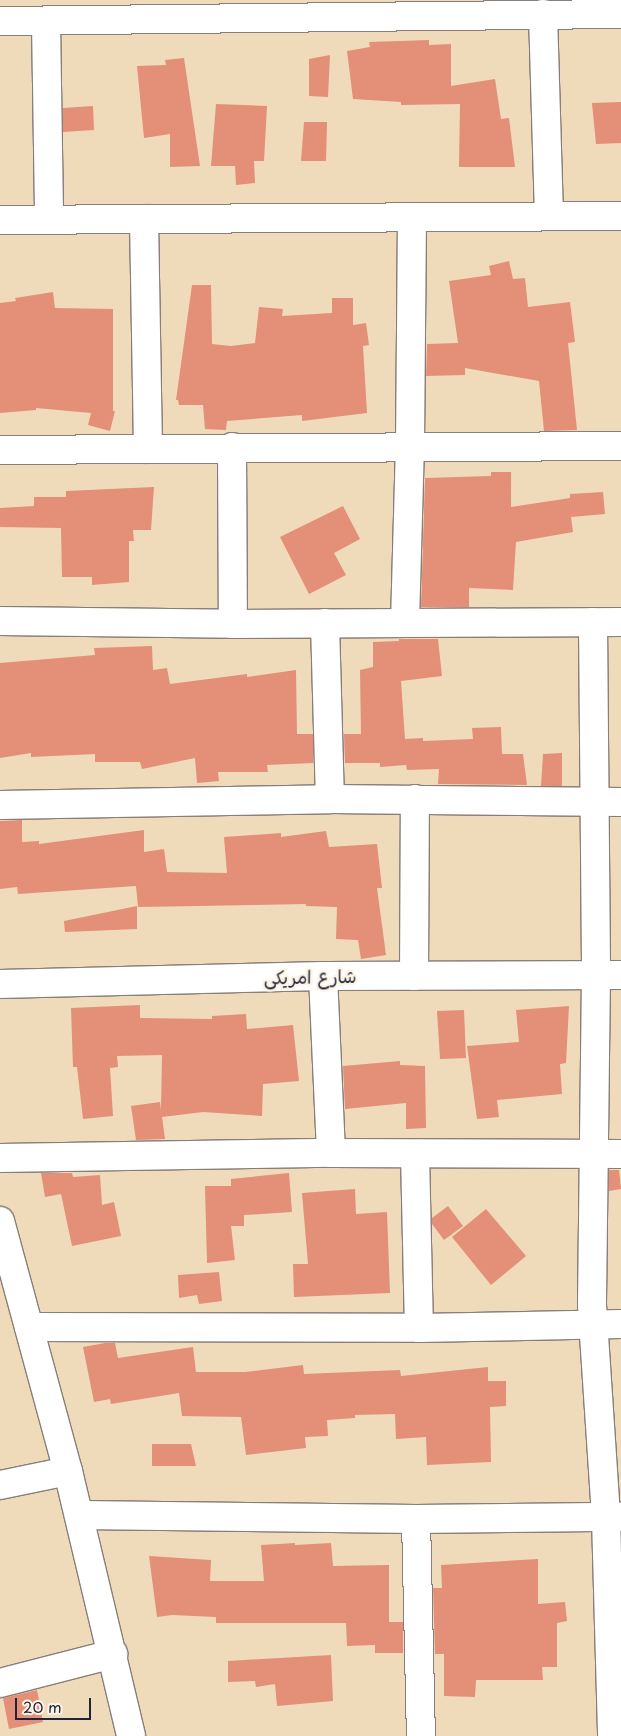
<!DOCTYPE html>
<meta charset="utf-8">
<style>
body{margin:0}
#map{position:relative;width:621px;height:1736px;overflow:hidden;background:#efdbba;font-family:"Playpen Sans","Playpen Sans Arabic",sans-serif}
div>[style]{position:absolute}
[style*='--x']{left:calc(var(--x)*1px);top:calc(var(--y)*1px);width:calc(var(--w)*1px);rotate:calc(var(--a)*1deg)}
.building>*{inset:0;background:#e48f77}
.roads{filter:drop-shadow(1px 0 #887e7a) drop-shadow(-1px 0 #887e7a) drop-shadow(0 1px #887e7a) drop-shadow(0 -1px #887e7a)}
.minor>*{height:28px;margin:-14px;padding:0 14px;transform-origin:14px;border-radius:14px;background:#fff}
span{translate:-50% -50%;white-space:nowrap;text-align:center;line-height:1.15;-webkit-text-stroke:5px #fcf5e5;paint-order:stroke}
.street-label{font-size:18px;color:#22223b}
.scale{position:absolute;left:15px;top:1698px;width:76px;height:22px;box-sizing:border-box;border:2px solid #22223b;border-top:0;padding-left:6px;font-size:15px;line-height:18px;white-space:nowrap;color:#22223b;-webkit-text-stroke:4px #fcf5e5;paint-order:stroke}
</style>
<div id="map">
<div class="building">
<div style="clip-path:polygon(429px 40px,429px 45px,451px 44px,451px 86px,495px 79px,501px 119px,509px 118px,515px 167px,459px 167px,460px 104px,401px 105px,401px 102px,353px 99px,347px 51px,370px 47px,369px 42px)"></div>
<div style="clip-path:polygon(330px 55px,328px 97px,309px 96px,309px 59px)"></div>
<div style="clip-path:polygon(184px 58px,200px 166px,170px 167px,170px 134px,144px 138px,137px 66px,166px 65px,165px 60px)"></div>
<div style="clip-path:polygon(621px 102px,621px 143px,596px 144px,592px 103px)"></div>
<div style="clip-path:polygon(216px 104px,267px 106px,264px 161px,254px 161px,255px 183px,236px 185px,235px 166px,211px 166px)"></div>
<div style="clip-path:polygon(93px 106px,94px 130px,63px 132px,63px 108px)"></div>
<div style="clip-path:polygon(304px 122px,327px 122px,326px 161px,301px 161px)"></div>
<div style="clip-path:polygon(509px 261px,513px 279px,525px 278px,528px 307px,570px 302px,575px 342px,568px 343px,577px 430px,544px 431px,539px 381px,465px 368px,465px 375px,426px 376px,427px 344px,458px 343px,449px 281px,491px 275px,489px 266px)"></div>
<div style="clip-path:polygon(192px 285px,211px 285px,212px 344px,231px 346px,255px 343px,259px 307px,283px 309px,282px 316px,332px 313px,332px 298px,353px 298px,353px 325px,366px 323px,369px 345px,363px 346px,367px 413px,302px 421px,302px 415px,227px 421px,226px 430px,205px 429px,203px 405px,179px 405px,178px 400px,176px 400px)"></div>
<div style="clip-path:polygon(53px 292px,55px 308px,113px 309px,113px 411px,115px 411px,110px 431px,88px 425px,91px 413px,36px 408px,36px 410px,0 413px,0 303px,16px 301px,15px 298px)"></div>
<div style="clip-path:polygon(491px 472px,511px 472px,511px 507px,570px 498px,570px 494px,603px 492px,605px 514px,571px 517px,573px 532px,516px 542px,513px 590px,469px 588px,469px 607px,421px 607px,425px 478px,491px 476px)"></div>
<div style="clip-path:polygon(154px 487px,151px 530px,133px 530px,134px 541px,129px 541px,129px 582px,92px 585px,92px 577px,62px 577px,61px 528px,0 527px,0 508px,34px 506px,34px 497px,66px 497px,66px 491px)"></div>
<div style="clip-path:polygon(343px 506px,360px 539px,334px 553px,346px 575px,309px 594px,280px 537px)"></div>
<div style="clip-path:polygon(399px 639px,438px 639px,442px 676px,401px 681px,405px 739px,423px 738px,423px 741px,473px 739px,472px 728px,501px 727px,502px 754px,523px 754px,527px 785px,438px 784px,439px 769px,407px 770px,406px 765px,380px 767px,380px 763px,345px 763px,344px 734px,361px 734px,360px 670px,373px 667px,373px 642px,399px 641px)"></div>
<div style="clip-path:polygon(152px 646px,153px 670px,167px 668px,170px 684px,247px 674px,247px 677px,296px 670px,297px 734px,313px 734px,313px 763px,267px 765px,268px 772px,218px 772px,219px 781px,197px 783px,195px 758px,142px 769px,140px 762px,95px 762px,95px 754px,31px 757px,31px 753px,0 758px,0 663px,95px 655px,94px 648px)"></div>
<div style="clip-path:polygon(562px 753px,562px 786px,541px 786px,543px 754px)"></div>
<div style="clip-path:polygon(22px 820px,22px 842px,39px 841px,39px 844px,144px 830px,144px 852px,164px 849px,167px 872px,227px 873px,224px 837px,281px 833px,281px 837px,326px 831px,329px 847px,377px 844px,382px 888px,377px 888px,386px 955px,361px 959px,358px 940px,336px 939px,337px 907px,306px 906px,306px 904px,138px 907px,136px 886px,18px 894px,17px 887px,0 889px,0 821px)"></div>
<div style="clip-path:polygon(137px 906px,137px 929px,65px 932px,64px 921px)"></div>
<div style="clip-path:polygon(140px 1005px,140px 1018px,212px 1019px,212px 1016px,246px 1014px,247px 1029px,293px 1025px,299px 1081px,263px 1084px,262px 1116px,203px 1112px,162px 1117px,165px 1139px,136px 1140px,131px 1106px,160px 1102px,161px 1110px,162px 1055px,117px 1056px,118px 1067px,110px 1068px,113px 1116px,83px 1119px,77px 1067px,73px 1067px,71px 1008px)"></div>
<div style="clip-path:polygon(569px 1006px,566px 1063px,560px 1064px,562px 1094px,497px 1100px,499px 1117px,477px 1119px,467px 1046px,519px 1042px,516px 1010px)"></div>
<div style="clip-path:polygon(464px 1010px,466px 1058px,440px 1059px,437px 1011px)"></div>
<div style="clip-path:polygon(400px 1061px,400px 1065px,425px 1066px,426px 1128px,406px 1129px,406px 1103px,345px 1109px,343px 1066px)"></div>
<div style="clip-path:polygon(609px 1170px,619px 1170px,621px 1189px,609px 1191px)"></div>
<div style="clip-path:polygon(41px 1173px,72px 1173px,73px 1177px,100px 1175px,102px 1205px,114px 1202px,121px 1236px,72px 1246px,61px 1194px,45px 1197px)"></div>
<div style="clip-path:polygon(289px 1173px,292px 1212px,244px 1215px,244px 1226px,231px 1226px,235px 1260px,207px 1263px,205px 1186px,231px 1186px,231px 1179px)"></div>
<div style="clip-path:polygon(355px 1189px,356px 1214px,387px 1212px,390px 1293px,294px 1297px,293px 1264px,308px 1264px,302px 1193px)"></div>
<div style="clip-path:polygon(448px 1206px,463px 1226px,444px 1240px,432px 1224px,432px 1218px)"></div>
<div style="clip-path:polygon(486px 1209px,526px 1256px,491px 1285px,452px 1237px)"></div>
<div style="clip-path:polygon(219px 1272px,222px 1301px,199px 1304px,197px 1295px,179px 1298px,178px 1275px)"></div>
<div style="clip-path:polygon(105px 1343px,115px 1343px,118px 1358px,193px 1347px,196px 1372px,245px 1372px,303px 1365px,304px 1374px,400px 1370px,401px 1376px,488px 1367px,488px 1381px,506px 1381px,506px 1406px,490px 1407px,491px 1462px,427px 1465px,426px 1437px,396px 1439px,395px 1414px,355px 1415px,355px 1418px,327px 1420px,328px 1436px,305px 1437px,306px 1448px,246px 1455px,241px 1417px,182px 1416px,179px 1393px,111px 1404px,110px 1399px,94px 1402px,83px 1347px)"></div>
<div style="clip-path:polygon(152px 1444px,191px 1444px,196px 1466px,152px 1466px)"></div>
<div style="clip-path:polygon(295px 1543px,295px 1545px,331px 1543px,333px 1566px,389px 1565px,389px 1622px,403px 1622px,403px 1653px,375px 1653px,375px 1645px,347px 1646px,346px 1623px,216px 1623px,216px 1617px,172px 1615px,157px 1617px,149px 1556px,211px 1560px,210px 1581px,264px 1581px,261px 1545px)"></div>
<div style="clip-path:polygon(538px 1559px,538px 1604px,565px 1602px,567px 1621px,557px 1623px,557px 1667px,542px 1667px,543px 1680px,476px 1680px,475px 1697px,444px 1696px,444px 1654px,435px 1654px,433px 1588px,442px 1588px,441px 1565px)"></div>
<div style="clip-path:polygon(331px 1655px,333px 1701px,277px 1706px,275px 1684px,256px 1687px,255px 1681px,228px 1682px,228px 1661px)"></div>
<div style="clip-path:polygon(37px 1690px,43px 1722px,9px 1729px,3px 1698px)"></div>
</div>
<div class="roads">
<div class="minor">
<div style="--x:543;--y:14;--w:202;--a:88.3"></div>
<div style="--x:0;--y:21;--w:621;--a:-0.65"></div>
<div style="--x:46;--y:21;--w:198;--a:89.1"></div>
<div style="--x:144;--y:219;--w:230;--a:89"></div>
<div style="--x:0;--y:220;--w:621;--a:-0.37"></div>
<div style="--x:232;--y:447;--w:177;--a:89.7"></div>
<div style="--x:0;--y:450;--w:621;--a:-0.37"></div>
<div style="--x:0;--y:621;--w:233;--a:0.7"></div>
<div style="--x:233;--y:624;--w:388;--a:-0.3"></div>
<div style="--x:593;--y:622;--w:353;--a:89.5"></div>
<div style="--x:596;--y:975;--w:330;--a:90.7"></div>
<div style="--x:592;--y:1305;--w:213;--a:86.2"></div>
<div style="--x:606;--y:1518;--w:218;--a:88.4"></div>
<div style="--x:325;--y:623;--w:176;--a:88.4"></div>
<div style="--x:405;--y:623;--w:177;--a:-88.4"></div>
<div style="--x:410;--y:446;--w:228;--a:-89.5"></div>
<div style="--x:0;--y:805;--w:330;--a:-1"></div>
<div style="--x:330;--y:799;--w:291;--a:0.6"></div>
<div style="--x:323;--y:976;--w:177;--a:87.4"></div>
<div style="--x:414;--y:976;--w:177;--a:-89.7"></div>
<div style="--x:0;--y:984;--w:323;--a:-1.4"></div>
<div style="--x:323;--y:976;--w:298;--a:-0.2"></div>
<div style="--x:415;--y:1154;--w:174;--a:88.7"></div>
<div style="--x:0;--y:1158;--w:331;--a:-0.9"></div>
<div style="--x:331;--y:1153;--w:290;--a:0.2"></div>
<div style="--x:0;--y:1221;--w:259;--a:74.8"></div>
<div style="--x:68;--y:1471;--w:272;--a:76.6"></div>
<div style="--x:29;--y:1327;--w:390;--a:0.1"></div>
<div style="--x:419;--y:1328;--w:202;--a:-1.1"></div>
<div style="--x:0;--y:1485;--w:69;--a:-11.6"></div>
<div style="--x:79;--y:1515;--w:337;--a:0.7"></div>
<div style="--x:416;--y:1519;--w:205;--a:-0.6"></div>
<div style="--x:416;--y:1519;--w:217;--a:88.7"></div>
<div style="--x:0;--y:1683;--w:117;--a:-14.4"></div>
</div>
</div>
<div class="street-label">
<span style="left:310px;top:977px;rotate:-1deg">شارع امريكى</span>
</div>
<div class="scale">20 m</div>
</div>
